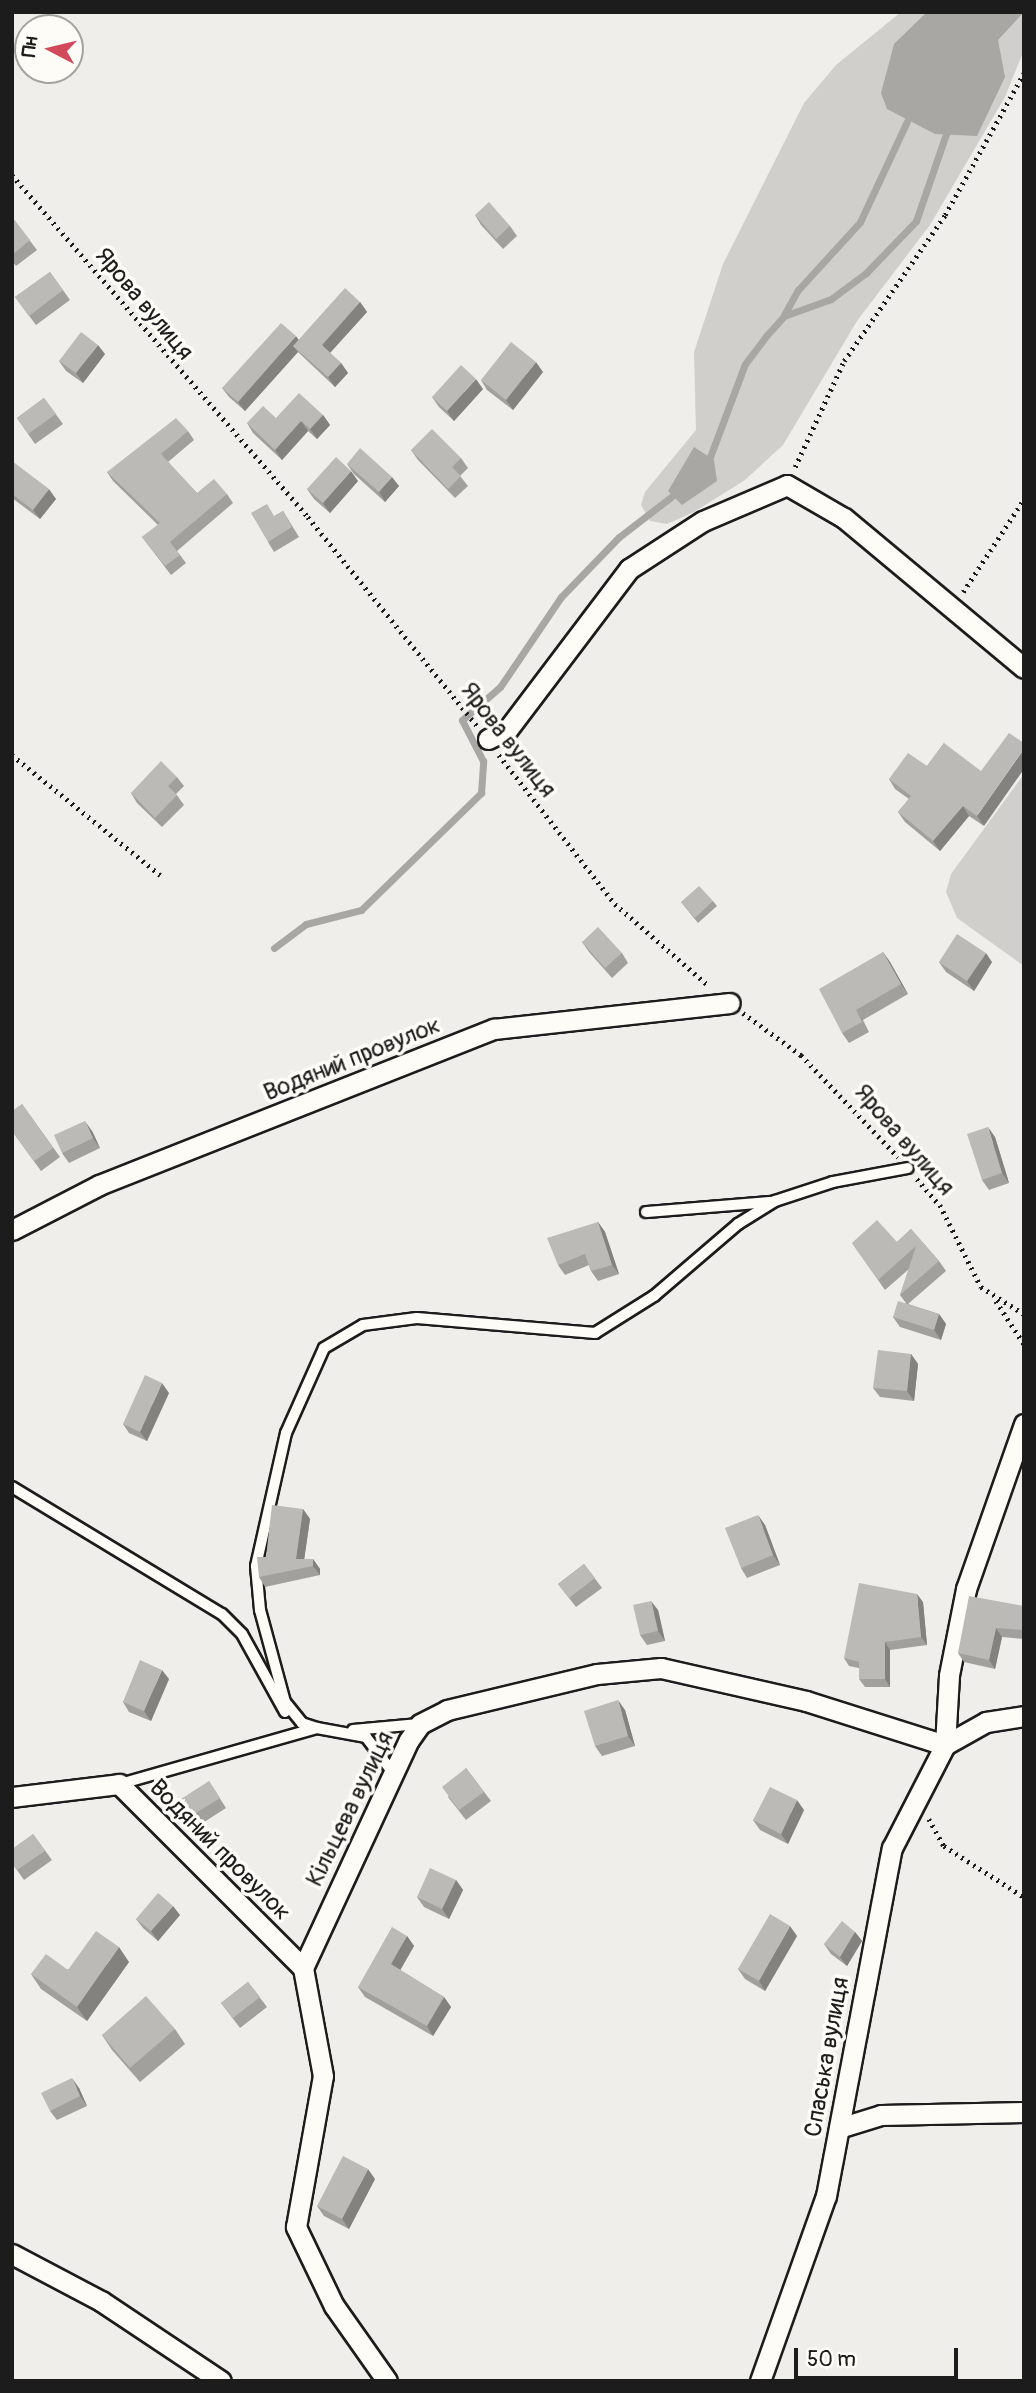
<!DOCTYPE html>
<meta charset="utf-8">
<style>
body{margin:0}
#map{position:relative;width:1036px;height:2393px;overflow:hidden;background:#f0eeea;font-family:Pangolin,sans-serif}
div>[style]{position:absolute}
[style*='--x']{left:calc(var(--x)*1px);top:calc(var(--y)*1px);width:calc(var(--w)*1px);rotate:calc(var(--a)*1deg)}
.green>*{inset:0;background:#d0cfcc}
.water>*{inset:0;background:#a8a7a3}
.stream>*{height:7px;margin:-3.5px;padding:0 3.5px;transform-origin:3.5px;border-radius:3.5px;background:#a8a7a3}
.path>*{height:4.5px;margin-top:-2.25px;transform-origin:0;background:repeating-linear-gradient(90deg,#1c1c1c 0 2px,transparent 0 7px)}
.roads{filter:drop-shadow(2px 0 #1c1c1c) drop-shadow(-2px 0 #1c1c1c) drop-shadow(0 2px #1c1c1c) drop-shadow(0 -2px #1c1c1c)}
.lane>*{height:10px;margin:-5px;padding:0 5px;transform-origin:5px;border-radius:5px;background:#fdfcf7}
.street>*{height:19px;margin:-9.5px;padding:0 9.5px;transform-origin:9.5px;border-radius:9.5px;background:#fdfcf7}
.wall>*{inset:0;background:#a1a09d}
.shaded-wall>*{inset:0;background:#83827f}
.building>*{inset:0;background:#bbbab6}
span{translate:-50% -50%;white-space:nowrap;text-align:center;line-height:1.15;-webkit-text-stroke:7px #fdfcf7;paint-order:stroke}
.street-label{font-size:24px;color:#1c1c1c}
.frame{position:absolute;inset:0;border:14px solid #1c1c1c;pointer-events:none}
.north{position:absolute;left:14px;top:14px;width:70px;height:70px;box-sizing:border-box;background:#fdfcf7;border:2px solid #a3a29f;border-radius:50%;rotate:277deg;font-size:19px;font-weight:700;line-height:28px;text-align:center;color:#1c1c1c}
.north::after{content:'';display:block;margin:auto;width:24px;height:32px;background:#d1495b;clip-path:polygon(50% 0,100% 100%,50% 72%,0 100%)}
.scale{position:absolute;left:794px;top:2348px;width:164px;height:32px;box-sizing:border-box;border:4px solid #1c1c1c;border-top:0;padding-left:9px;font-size:21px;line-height:24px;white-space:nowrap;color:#1c1c1c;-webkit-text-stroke:5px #fdfcf7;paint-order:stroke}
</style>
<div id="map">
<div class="green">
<div style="clip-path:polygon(901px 12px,1024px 12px,1024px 50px,1005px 97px,930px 225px,857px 321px,783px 445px,745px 480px,694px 512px,667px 524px,650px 521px,641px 505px,645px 492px,696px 430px,694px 352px,723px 264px,804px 103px,836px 65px)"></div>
<div style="clip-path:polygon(1024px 774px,1024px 966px,957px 918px,946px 892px,951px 874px)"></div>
</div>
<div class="water">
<div style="clip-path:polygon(927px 12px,1024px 12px,998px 40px,1005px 77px,977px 136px,935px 134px,887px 109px,881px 93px,894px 44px)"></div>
<div style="clip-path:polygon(694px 447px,714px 460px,717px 481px,682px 505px,668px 491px)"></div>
</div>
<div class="stream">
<div style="--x:784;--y:315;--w:29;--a:-61"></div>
<div style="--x:798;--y:290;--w:92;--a:-47.6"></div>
<div style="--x:860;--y:222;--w:111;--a:-65"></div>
<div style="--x:710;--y:457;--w:99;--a:-69.4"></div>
<div style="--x:745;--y:364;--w:36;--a:-53"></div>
<div style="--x:767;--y:335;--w:25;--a:-48"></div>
<div style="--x:784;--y:316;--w:50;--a:-19.9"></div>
<div style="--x:831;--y:299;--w:44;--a:-36.6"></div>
<div style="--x:866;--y:273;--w:72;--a:-46.1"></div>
<div style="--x:916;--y:221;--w:92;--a:-71"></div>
<div style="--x:274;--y:948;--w:40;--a:-37"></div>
<div style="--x:306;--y:924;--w:57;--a:-14.3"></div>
<div style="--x:361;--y:910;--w:168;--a:-44.3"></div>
<div style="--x:481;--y:793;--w:32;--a:-86"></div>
<div style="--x:483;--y:761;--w:46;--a:-117.1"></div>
<div style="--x:462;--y:720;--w:50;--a:-41"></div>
<div style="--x:500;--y:687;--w:109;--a:-55.9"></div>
<div style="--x:561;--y:597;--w:83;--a:-46"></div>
<div style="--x:619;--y:537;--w:66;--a:-37.6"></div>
</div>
<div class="path">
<div style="--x:12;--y:175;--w:452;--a:49.1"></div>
<div style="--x:308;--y:517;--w:269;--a:51"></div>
<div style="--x:795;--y:467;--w:117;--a:-65.2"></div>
<div style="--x:844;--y:361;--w:178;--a:-55.3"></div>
<div style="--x:945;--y:215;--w:162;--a:-60.9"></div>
<div style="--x:963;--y:592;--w:111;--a:-56.7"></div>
<div style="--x:12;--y:755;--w:191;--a:39"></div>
<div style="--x:499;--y:755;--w:189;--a:52.1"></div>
<div style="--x:615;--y:904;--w:125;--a:41.1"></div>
<div style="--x:743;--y:1013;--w:72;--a:35.9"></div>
<div style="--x:801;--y:1055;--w:141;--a:46.4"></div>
<div style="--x:917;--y:1179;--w:35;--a:49"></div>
<div style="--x:940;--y:1205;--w:92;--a:63.4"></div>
<div style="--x:981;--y:1287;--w:51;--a:32.1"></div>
<div style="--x:996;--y:1301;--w:51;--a:56.9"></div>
<div style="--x:929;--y:1819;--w:31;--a:61"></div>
<div style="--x:944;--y:1846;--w:95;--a:32.5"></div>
</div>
<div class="roads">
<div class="lane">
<div style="--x:646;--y:1212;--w:125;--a:-4.6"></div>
<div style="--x:12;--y:1487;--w:245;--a:31.2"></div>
<div style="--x:222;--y:1614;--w:28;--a:45"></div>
<div style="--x:242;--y:1634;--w:89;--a:61.1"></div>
<div style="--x:317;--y:1728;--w:16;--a:-162"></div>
<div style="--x:302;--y:1723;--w:27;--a:-129"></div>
<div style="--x:285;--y:1702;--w:95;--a:-105.2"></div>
<div style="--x:260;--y:1610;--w:44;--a:-95.2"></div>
<div style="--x:256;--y:1566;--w:136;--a:-77.3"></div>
<div style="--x:286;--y:1433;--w:93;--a:-65.9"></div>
<div style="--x:324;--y:1348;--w:45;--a:-30.5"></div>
<div style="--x:363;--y:1325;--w:54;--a:-7.4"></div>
<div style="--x:417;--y:1318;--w:179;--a:4.8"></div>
<div style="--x:595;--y:1333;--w:70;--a:-32.1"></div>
<div style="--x:654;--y:1296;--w:111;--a:-40.6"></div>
<div style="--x:738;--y:1224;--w:44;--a:-31.9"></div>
<div style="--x:775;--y:1201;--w:61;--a:-18.1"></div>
<div style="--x:833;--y:1182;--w:76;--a:-10.6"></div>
<div style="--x:353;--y:1730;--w:66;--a:-5.2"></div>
<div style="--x:120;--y:1784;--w:205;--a:-15.9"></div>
<div style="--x:317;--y:1728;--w:50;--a:10.4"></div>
<div style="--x:366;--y:1737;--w:46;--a:52.9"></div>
</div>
<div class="street">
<div style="--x:488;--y:739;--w:22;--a:-27"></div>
<div style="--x:508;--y:729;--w:201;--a:-52.9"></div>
<div style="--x:629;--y:569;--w:88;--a:-33"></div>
<div style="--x:703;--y:521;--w:91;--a:-23.2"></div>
<div style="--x:787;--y:485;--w:66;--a:30.1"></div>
<div style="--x:844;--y:518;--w:234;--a:39.8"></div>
<div style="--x:12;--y:1230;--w:98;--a:-27.3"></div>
<div style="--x:99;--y:1185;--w:425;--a:-21.6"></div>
<div style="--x:494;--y:1029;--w:237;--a:-6.3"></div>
<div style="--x:12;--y:1797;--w:108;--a:-6.9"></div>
<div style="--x:119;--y:1784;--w:260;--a:45"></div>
<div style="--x:839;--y:2128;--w:44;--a:-17.2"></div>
<div style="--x:881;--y:2115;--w:143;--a:-1.2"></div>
<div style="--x:12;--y:2254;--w:101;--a:27.8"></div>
<div style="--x:101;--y:2301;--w:144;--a:33.7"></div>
<div style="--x:387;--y:2381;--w:92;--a:-125.2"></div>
<div style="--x:334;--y:2306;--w:88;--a:-115.7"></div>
<div style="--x:296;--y:2227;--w:153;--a:-79.9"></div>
<div style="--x:323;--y:2076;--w:110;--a:-100.5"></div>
<div style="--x:303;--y:1968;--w:251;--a:-65.1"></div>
<div style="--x:409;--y:1740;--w:19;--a:-55"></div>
<div style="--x:420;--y:1724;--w:30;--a:-27"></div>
<div style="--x:447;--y:1710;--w:154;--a:-13.5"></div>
<div style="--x:597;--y:1674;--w:64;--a:-5.4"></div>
<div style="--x:661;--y:1668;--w:149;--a:12.8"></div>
<div style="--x:806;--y:1701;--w:146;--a:17.6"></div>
<div style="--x:945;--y:1745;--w:70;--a:-86.7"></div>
<div style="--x:949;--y:1675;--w:88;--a:-78.8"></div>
<div style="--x:966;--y:1589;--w:175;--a:-70.6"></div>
<div style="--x:760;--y:2381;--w:196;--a:-70.4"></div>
<div style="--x:826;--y:2196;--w:354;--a:-79.3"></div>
<div style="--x:892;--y:1848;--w:116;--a:-62.8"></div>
<div style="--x:945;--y:1745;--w:47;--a:-29.3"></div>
<div style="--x:986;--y:1722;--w:38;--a:-9"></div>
</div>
</div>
<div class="wall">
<div style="clip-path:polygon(475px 215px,510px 226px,517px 236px,503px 249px,481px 225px)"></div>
<div style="clip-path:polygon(12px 217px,37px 250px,16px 266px,12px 261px)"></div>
<div style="clip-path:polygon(50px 272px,70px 300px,36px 325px,15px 297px)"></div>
<div style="clip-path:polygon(360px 302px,367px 312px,330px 353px,341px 363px,348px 373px,335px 387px,298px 352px,245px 411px,229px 397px,222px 388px)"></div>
<div style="clip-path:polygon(105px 354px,83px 383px,66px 371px,59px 361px)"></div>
<div style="clip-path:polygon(543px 372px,513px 410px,487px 390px,481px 380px)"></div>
<div style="clip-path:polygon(483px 389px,454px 421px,439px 407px,432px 397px)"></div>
<div style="clip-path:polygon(44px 398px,63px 424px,35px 444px,17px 418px)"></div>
<div style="clip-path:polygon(323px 415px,330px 425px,317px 439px,308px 431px,282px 460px,253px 433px,247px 423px)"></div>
<div style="clip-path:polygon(188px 431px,194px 440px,168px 462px,197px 493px,227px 494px,233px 503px,177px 551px,186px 563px,171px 575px,142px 537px,158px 525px,113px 481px,107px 472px)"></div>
<div style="clip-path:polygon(411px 450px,461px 458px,468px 468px,460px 476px,468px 486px,455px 498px,418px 460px)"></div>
<div style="clip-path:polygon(12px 461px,56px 499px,40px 519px,12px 498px)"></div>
<div style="clip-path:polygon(347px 464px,399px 486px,385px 502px,354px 474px)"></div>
<div style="clip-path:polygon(358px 481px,330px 513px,314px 499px,307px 489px)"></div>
<div style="clip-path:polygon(283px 511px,299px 537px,274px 552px,268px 542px,275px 516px)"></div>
<div style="clip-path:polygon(944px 743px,984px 826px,969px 816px,940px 851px,905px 822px,898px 812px,909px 799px,895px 789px,889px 779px,927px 766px)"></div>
<div style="clip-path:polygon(177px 777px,184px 786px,176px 794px,184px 805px,162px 827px,137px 803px,131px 793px)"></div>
<div style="clip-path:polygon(713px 901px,717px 906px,698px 923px,681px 902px)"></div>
<div style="clip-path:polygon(582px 942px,622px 953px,628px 963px,612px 978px,589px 952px)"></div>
<div style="clip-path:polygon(883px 952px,890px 962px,908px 994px,863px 1020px,869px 1032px,849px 1043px,842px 1033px)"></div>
<div style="clip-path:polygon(939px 962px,992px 962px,974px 991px,946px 972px)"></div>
<div style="clip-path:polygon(22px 1104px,60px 1157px,41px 1171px,12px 1131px)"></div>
<div style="clip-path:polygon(92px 1131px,100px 1148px,69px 1163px,62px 1153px)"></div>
<div style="clip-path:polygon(995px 1137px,1009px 1183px,989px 1190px,982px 1180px)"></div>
<div style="clip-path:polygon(598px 1222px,605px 1232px,619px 1274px,598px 1281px,591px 1271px,589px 1265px,565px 1275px,558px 1265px)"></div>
<div style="clip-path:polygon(911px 1229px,939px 1261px,946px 1271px,908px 1304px,939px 1314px,946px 1324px,941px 1340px,900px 1327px,893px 1317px,906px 1303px,900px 1295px,909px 1269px,885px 1290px,852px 1243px,897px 1242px)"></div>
<div style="clip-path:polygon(911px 1354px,918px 1364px,914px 1401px,880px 1397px,873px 1388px)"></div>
<div style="clip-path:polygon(169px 1393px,147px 1441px,129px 1433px,123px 1424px)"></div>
<div style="clip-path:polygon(303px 1509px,310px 1519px,304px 1559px,313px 1559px,320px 1569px,320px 1575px,265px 1587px,259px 1577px,266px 1557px)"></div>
<div style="clip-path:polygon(765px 1525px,780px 1565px,747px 1578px,741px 1568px)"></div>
<div style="clip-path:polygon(584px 1564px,602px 1588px,576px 1607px,558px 1584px)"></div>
<div style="clip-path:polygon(923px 1602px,927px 1645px,890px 1650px,890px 1687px,865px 1687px,859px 1679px,859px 1668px,849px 1666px,844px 1658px)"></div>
<div style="clip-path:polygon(1024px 1606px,1024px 1639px,1002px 1637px,995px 1669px,964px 1662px,958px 1653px)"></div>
<div style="clip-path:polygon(658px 1610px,665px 1641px,647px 1645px,640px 1635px)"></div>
<div style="clip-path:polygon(169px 1679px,151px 1721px,129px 1712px,123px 1702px)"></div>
<div style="clip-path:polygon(625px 1710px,635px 1746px,602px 1756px,595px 1746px)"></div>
<div style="clip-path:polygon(466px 1768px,491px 1801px,466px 1820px,448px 1797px)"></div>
<div style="clip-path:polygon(209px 1781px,226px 1808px,198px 1826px,191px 1816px)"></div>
<div style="clip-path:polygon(804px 1810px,788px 1844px,760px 1830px,753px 1820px)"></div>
<div style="clip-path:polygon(33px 1834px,52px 1860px,24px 1880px,12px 1863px)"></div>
<div style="clip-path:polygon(456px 1880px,463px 1890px,449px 1919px,424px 1907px,417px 1897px)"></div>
<div style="clip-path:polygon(180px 1915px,158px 1941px,143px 1928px,136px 1919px)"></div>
<div style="clip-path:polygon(855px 1932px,862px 1941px,847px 1966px,831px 1954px,824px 1944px)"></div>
<div style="clip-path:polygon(407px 1936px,414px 1946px,400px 1970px,444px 1997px,451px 2007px,433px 2036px,365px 1997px,358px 1987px)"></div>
<div style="clip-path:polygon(797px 1936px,765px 1991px,745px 1979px,738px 1969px)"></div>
<div style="clip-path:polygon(129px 1962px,87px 2021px,41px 1989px,31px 1974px)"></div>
<div style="clip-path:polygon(248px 1982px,267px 2007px,240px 2028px,221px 2003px)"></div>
<div style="clip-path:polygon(175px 2029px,185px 2044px,140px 2082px,112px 2050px,102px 2035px)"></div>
<div style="clip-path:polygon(79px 2088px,87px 2106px,57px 2120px,50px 2111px)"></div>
<div style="clip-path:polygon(375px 2179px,349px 2229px,324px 2216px,317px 2206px)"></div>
</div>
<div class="shaded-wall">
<div style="clip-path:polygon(360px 302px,367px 312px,328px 355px,322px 345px)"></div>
<div style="clip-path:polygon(296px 336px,303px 346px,293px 346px,298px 352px,245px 411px,238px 402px)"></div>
<div style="clip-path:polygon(98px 345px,105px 354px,83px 383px,76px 373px)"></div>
<div style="clip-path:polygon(536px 362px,543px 372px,513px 410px,506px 400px)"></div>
<div style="clip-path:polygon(341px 363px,348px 373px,335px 387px,328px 377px)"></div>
<div style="clip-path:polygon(476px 379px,483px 389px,454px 421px,447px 411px)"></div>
<div style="clip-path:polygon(323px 415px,330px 425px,317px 439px,310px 429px)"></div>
<div style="clip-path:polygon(301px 421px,308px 431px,282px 460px,275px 450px)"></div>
<div style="clip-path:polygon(351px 471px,358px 481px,330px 513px,323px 503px)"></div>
<div style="clip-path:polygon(392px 477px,399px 486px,385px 502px,379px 492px)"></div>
<div style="clip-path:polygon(49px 489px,56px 499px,40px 519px,33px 510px)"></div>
<div style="clip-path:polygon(1024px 749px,1024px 769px,984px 826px,977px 816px)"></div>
<div style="clip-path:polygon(963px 806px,969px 816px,940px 851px,933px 841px)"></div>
<div style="clip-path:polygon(883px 952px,890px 962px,908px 994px,901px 984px)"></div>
<div style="clip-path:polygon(986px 953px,992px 962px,974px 991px,967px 981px)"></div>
<div style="clip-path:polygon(85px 1121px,92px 1131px,100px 1148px,93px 1138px)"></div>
<div style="clip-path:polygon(988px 1127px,995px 1137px,1009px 1183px,1002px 1173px)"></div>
<div style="clip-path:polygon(598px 1222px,605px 1232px,619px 1274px,612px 1265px)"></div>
<div style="clip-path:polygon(939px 1314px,946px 1324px,941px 1340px,934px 1330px)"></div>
<div style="clip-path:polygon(911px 1354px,918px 1364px,914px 1401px,907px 1391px)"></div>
<div style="clip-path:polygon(162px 1383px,169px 1393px,147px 1441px,140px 1432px)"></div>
<div style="clip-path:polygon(303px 1509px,310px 1519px,303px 1568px,296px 1559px)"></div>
<div style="clip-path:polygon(758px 1515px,765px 1525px,780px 1565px,773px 1555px)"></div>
<div style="clip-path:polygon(313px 1559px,320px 1569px,320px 1575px,313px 1566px)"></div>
<div style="clip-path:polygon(917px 1594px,923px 1602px,927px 1645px,921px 1637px)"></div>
<div style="clip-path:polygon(651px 1601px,658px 1610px,665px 1641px,658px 1631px)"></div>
<div style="clip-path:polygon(996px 1628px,1002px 1637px,995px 1669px,989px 1660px)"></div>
<div style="clip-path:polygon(885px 1642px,890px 1650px,890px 1687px,885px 1679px)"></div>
<div style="clip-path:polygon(162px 1670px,169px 1679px,151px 1721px,144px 1711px)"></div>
<div style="clip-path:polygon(618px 1700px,625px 1710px,635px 1746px,628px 1736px)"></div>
<div style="clip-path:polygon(797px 1800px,804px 1810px,788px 1844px,781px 1834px)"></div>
<div style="clip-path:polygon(456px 1880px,463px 1890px,449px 1919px,442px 1909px)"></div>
<div style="clip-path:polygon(173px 1906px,180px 1915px,158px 1941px,151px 1931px)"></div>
<div style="clip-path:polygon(790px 1926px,797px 1936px,765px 1991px,759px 1981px)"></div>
<div style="clip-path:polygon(855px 1932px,862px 1941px,847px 1966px,840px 1957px)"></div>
<div style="clip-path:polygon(407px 1936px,414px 1946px,398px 1974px,391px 1964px)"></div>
<div style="clip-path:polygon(119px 1947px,129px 1962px,87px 2021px,77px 2007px)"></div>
<div style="clip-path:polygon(444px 1997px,451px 2007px,433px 2036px,427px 2026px)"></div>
<div style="clip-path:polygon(72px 2078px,79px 2088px,87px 2106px,80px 2096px)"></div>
<div style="clip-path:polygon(368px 2169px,375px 2179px,349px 2229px,342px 2219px)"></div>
</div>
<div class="building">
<div style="clip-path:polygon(489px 202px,510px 226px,496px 239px,475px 215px)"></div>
<div style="clip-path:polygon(12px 217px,30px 240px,12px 255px)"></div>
<div style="clip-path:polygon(50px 272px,63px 290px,29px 316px,15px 297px)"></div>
<div style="clip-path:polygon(345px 288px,360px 302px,322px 345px,341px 363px,328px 377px,293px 346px)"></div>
<div style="clip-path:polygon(281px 323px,296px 336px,238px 402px,222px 388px)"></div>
<div style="clip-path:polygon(81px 332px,98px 345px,76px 373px,59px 361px)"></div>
<div style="clip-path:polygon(511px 342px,536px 362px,506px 400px,481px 380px)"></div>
<div style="clip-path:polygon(461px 365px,476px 379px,447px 411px,432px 397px)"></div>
<div style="clip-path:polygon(299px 393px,323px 415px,310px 429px,301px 421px,275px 450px,247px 423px,263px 406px,276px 418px)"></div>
<div style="clip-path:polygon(44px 398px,56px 414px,28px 434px,17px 418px)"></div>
<div style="clip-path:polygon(176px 418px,188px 431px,161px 454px,197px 493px,214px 479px,227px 494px,170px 542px,180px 555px,165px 566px,142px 537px,160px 523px,107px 472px)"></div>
<div style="clip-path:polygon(432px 429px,461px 458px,452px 467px,461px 476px,448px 489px,411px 450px)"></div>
<div style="clip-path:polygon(360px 448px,392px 477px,379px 492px,347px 464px)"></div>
<div style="clip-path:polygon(336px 457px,351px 471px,323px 503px,307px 489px)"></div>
<div style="clip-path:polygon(12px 461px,49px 489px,33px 510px,12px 494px)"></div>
<div style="clip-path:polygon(267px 504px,274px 516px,283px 511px,292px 527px,268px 542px,251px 513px)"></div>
<div style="clip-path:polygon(1009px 733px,1024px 743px,1024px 749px,977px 816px,963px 806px,933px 841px,898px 812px,911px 796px,889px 779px,908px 753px,927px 766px,944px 743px,981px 771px)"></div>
<div style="clip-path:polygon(161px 761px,177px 777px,168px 786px,177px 795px,155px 818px,131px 793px)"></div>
<div style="clip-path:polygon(699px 886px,713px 901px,695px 918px,681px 902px)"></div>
<div style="clip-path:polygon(598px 927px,622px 953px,605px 968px,582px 942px)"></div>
<div style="clip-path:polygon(957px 934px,986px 953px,967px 981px,939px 962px)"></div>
<div style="clip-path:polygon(883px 952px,901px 984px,856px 1010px,862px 1022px,842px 1033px,819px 989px)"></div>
<div style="clip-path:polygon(22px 1104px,53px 1148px,34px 1161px,12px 1131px,12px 1111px)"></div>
<div style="clip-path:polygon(85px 1121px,93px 1138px,62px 1153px,54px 1135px)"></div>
<div style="clip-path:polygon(988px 1127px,1002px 1173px,982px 1180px,967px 1134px)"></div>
<div style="clip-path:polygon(877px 1220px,897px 1242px,911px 1229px,939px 1261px,900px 1295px,916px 1246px,878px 1280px,852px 1243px)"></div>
<div style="clip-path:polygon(598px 1222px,612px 1265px,591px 1271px,585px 1254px,558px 1265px,547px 1238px)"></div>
<div style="clip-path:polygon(898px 1301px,939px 1314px,934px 1330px,893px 1317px)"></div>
<div style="clip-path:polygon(878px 1350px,911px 1354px,907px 1391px,873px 1388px)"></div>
<div style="clip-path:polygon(145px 1375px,162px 1383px,140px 1432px,123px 1424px)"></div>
<div style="clip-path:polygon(272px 1505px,303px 1509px,296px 1559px,313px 1559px,313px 1566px,259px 1577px,257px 1557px,266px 1557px)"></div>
<div style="clip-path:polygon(758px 1515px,773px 1555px,741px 1568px,725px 1528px)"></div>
<div style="clip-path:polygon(584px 1564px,595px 1578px,569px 1598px,558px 1584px)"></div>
<div style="clip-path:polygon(859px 1583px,917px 1594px,921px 1637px,885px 1642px,885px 1679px,859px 1679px,859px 1662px,844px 1658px)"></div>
<div style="clip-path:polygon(969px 1596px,1024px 1606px,1024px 1630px,996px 1628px,989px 1660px,958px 1653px)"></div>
<div style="clip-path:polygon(651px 1601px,658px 1631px,640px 1635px,633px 1605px)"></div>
<div style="clip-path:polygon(140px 1660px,162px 1670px,144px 1711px,123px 1702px)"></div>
<div style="clip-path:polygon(618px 1700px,628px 1736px,595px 1746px,584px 1711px)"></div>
<div style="clip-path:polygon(466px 1768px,484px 1792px,459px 1810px,442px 1787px)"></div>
<div style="clip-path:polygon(209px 1781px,220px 1798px,191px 1816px,181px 1799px)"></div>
<div style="clip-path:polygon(770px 1787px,797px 1800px,781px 1834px,753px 1820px)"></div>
<div style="clip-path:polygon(33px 1834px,45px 1851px,17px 1870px,12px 1863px,12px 1849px)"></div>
<div style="clip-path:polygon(430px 1868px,456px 1880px,442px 1909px,417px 1897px)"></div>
<div style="clip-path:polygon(158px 1893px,173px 1906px,151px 1931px,136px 1919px)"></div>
<div style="clip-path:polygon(770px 1914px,790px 1926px,759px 1981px,738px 1969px)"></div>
<div style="clip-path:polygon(842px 1921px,855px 1932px,840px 1957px,824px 1944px)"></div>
<div style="clip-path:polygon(392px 1927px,407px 1936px,391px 1964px,444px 1997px,427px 2026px,358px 1987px)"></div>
<div style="clip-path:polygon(96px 1931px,119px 1947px,77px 2007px,31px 1974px,46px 1954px,68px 1970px)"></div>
<div style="clip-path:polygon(248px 1982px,260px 1997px,233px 2018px,221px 2003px)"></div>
<div style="clip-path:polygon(146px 1996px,175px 2029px,130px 2068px,102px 2035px)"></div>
<div style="clip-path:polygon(72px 2078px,80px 2096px,50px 2111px,41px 2093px)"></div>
<div style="clip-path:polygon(343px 2156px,368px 2169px,342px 2219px,317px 2206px)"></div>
</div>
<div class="street-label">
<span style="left:144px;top:304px;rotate:50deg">Ярова вулиця</span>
<span style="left:508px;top:740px;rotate:52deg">Ярова вулиця</span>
<span style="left:352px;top:1059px;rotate:-22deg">Водяний провулок</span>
<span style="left:904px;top:1140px;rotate:49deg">Ярова вулиця</span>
<span style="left:350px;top:1809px;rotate:-64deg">Кільцева вулиця</span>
<span style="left:220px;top:1850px;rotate:45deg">Водяний провулок</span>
<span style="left:827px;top:2057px;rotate:-80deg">Спаська вулиця</span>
</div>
<div class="frame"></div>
<div class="north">Пн</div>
<div class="scale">50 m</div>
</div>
